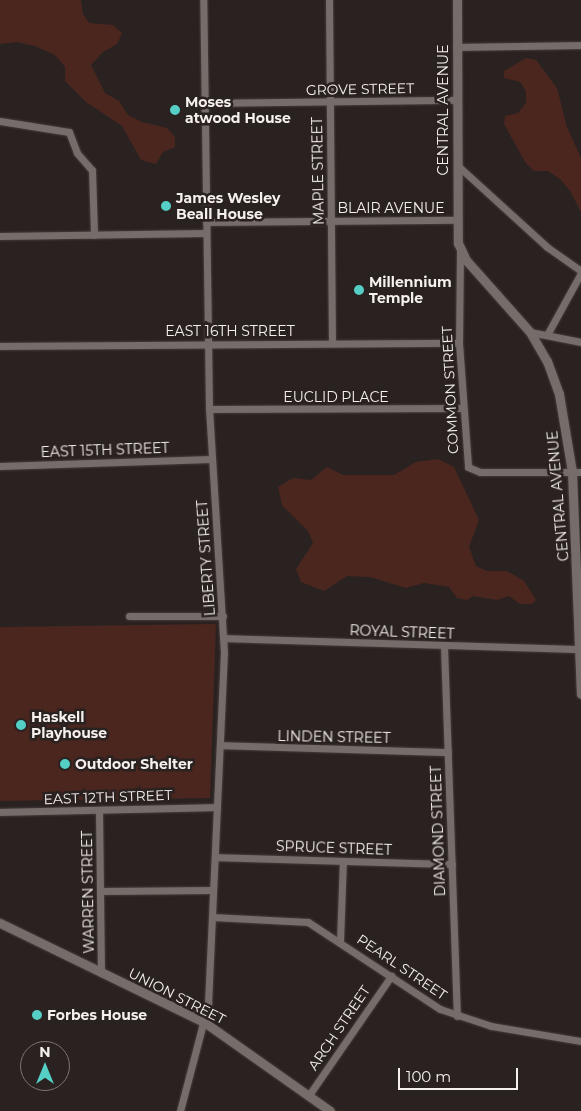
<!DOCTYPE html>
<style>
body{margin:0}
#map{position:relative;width:581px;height:1111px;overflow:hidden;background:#2a2220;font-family:Montserrat,sans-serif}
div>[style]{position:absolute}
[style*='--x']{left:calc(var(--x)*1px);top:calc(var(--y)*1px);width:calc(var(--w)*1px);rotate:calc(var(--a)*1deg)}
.green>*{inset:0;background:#4a261f}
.roads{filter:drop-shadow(0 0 1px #443d3c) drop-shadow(0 0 1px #443d3c)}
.minor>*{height:7px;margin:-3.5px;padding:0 3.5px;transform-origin:3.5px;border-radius:3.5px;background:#766c6a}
.tertiary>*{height:9px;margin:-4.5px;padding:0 4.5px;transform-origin:4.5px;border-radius:4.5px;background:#766c6a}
.dots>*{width:14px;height:14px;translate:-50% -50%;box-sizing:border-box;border:2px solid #2a2220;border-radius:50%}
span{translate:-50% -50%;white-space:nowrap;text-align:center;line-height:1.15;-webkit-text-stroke:5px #2a2220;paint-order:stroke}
.street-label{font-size:14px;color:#f5efee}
.poi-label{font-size:14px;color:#f5efee;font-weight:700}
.left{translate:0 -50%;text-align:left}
.north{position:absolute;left:20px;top:1041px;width:50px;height:50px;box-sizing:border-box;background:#2a2220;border:1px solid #7b7472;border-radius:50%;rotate:0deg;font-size:14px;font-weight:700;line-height:20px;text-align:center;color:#f5efee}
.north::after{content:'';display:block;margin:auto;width:18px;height:22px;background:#55cec5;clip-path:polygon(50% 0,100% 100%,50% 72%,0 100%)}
.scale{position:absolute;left:398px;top:1068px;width:120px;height:22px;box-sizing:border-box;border:2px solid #f5efee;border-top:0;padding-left:6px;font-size:15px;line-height:18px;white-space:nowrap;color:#f5efee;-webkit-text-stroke:4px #2a2220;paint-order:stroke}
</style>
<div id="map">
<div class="green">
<i style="clip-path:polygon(0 0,81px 0,83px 14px,89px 23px,113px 25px,122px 33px,117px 44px,103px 52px,91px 65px,105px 93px,119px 101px,128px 115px,142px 122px,167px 128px,175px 137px,175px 147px,163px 152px,156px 164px,141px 160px,122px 126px,86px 102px,65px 81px,65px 67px,55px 55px,35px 46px,16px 42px,0 44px)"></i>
<i style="clip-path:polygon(526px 58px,536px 60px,557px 88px,567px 127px,581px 158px,581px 212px,570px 191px,561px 180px,548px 171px,534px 171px,525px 162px,504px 124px,505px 116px,518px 113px,526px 103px,526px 91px,520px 82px,504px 78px,504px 71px)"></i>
<i style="clip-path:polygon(438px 459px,454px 467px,479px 520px,469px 547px,476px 566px,487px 571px,507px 571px,524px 581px,536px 600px,532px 604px,520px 604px,509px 596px,497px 600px,473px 596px,467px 600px,457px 598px,449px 587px,424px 583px,406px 588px,370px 577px,347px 576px,324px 591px,301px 582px,296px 569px,313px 543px,308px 531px,282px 505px,278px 487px,293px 478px,311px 480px,327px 467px,343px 475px,394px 475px,416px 462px)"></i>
<i style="clip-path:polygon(216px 624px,210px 798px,0 801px,0 627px)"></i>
</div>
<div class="roads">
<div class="minor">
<i style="--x:329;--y:0;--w:342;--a:89.5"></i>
<i style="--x:456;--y:47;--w:125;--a:-0.9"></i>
<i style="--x:204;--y:103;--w:253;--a:-0.7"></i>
<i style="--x:0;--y:121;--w:70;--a:9.1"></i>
<i style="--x:69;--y:132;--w:22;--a:69"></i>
<i style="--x:77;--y:153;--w:23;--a:49"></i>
<i style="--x:92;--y:170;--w:65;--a:88.2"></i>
<i style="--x:457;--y:165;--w:122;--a:42.3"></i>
<i style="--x:547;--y:247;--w:42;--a:35.2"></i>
<i style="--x:206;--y:222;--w:251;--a:-0.5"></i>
<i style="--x:0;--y:236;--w:206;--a:-0.8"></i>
<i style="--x:460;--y:251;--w:92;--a:90.6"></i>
<i style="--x:459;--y:343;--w:124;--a:85.8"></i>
<i style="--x:468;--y:467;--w:13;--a:23"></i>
<i style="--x:480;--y:472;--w:101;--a:0"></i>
<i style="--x:530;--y:332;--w:52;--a:11.1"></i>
<i style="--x:548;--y:333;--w:68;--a:-61.2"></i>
<i style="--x:0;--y:346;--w:459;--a:-0.4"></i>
<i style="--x:209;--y:409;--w:253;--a:-0.2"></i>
<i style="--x:0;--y:466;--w:211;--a:-1.9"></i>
<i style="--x:129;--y:616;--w:94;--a:0"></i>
<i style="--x:224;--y:638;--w:356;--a:1.8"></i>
<i style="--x:444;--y:646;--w:370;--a:88"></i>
<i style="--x:220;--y:745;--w:228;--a:1.8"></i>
<i style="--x:99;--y:810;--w:163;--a:89.3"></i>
<i style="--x:0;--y:812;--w:217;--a:-1.3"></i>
<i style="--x:215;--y:857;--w:237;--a:1.7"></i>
<i style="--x:101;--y:891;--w:112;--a:-0.5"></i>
<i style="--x:212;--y:917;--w:96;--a:3"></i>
<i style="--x:308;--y:922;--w:158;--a:33.4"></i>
<i style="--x:440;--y:1009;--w:54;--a:18.4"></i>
<i style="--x:491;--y:1026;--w:91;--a:9.5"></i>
<i style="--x:340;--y:941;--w:80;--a:-87.9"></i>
<i style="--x:309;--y:1095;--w:145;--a:-55.4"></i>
<i style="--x:180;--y:1111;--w:111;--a:-75.3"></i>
<i style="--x:208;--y:1004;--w:351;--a:-87.4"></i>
<i style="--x:224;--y:653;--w:244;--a:-93.5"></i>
<i style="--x:209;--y:409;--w:409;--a:-90.8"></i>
</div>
<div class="tertiary">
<i style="--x:457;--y:0;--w:243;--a:89.8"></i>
<i style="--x:458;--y:243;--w:19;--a:65"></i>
<i style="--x:466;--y:260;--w:96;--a:48.4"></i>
<i style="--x:530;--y:332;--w:34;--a:60"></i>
<i style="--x:547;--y:361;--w:35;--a:70"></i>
<i style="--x:559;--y:394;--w:79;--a:80.5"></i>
<i style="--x:572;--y:472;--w:222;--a:87.7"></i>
<i style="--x:0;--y:923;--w:227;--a:25.9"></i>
<i style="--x:204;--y:1022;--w:154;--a:35.2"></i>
</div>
</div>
<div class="dots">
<i style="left:175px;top:110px;background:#55cec5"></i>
<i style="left:166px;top:206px;background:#55cec5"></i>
<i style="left:359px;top:290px;background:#55cec5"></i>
<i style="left:21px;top:725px;background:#55cec5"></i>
<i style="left:65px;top:764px;background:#55cec5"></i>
<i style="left:37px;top:1015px;background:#55cec5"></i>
</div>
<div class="street-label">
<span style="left:360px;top:89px;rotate:-1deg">GROVE STREET</span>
<span style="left:443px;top:110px;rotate:-90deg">CENTRAL AVENUE</span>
<span style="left:318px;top:171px;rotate:-91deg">MAPLE STREET</span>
<span style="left:391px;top:208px">BLAIR AVENUE</span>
<span style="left:230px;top:331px">EAST 16TH STREET</span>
<span style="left:450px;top:390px;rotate:-93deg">COMMON STREET</span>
<span style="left:336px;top:397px">EUCLID PLACE</span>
<span style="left:105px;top:450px;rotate:-2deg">EAST 15TH STREET</span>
<span style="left:558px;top:496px;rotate:-95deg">CENTRAL AVENUE</span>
<span style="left:206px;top:558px;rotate:-94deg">LIBERTY STREET</span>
<span style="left:402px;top:632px;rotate:2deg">ROYAL STREET</span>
<span style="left:334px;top:737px;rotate:1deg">LINDEN STREET</span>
<span style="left:108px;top:797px;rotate:-2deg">EAST 12TH STREET</span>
<span style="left:438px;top:831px;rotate:-92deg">DIAMOND STREET</span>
<span style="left:334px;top:848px;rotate:2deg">SPRUCE STREET</span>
<span style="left:88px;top:892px;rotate:-91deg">WARREN STREET</span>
<span style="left:402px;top:967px;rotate:34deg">PEARL STREET</span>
<span style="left:177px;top:996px;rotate:27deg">UNION STREET</span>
<span style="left:339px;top:1028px;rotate:-56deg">ARCH STREET</span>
</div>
<div class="poi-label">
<span class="left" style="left:185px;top:110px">Moses<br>atwood House</span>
<span class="left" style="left:176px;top:206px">James Wesley<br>Beall House</span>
<span class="left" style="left:369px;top:290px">Millennium<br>Temple</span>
<span class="left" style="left:31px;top:725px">Haskell<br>Playhouse</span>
<span class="left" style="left:75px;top:764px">Outdoor Shelter</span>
<span class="left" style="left:47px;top:1015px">Forbes House</span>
</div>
<div class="north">N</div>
<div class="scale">100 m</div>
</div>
